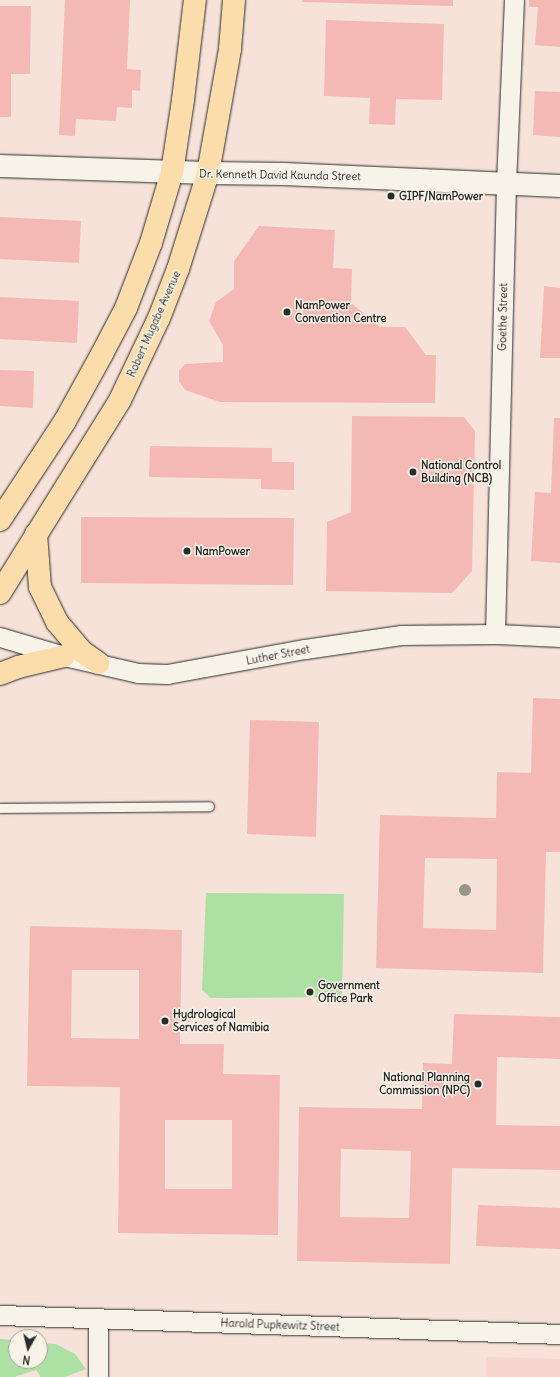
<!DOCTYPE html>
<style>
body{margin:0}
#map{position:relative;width:560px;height:1377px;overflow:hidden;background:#f6e2d9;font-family:Delius,sans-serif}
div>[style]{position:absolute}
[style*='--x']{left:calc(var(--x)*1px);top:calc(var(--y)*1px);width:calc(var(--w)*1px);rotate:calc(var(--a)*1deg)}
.built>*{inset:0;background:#f6d6ce}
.green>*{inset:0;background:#ace1a3}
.building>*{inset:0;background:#f5b9b5}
.roads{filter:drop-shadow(0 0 1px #2b2b2b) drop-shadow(0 0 1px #2b2b2b)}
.lane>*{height:9px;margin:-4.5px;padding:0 4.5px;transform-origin:4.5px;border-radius:4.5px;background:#f7f3e8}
.street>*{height:19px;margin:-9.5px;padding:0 9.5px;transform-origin:9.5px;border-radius:9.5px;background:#f7f3e8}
.secondary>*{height:22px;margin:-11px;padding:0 11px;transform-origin:11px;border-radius:11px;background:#f7f3e8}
.primary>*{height:22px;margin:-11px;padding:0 11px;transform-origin:11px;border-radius:11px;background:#fbddab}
.trees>*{width:12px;height:12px;margin:-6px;border-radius:50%;background:#98968a}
.dots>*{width:11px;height:11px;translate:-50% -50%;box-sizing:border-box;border:2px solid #f7f3e8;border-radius:50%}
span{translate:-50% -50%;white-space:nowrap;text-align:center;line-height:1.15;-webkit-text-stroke:3px #f7f3e8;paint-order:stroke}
.street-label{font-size:11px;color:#2b2b2b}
.poi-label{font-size:11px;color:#2b2b2b;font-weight:700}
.left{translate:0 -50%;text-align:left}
.right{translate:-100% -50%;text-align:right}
.north{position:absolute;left:8px;top:1329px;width:40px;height:40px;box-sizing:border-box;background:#f7f3e8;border:1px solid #a5a39c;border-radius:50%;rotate:188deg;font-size:11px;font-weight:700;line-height:16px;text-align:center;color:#2b2b2b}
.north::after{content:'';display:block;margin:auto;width:14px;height:18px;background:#2b2b2b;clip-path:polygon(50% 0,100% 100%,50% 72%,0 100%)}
</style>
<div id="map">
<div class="built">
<i style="clip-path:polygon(486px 1357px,560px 1359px,560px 1377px,486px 1377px)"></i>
</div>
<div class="green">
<i style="clip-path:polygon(206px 893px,344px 894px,342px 997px,211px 998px,202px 990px)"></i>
<i style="clip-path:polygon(0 1339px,16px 1340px,16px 1361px,40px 1361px,40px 1343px,56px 1344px,75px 1354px,86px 1369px,65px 1377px,41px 1377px,36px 1370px,14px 1377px,0 1377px)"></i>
</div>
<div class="building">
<i style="clip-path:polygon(65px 0,130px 0,127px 69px,141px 70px,140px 91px,132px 90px,132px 108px,117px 107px,116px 121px,76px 119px,75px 136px,59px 135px)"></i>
<i style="clip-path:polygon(302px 0,453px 0,453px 6px,302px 2px)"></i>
<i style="clip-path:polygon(529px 0,560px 0,560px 47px,535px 45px,538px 7px,529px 7px)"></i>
<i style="clip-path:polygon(0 6px,31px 6px,30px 74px,11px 74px,11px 117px,0 117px)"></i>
<i style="clip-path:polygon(326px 20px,444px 24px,442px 100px,396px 99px,395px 125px,369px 124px,370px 98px,324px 96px)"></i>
<i style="clip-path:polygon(535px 91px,560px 92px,560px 137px,533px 135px)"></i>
<i style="clip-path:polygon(0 217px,81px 221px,79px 263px,0 259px)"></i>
<i style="clip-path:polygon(259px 226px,335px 230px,333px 268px,352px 269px,351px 303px,380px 327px,405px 327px,426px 355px,436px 355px,435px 403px,220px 402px,185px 390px,179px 381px,179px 371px,185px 364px,223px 362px,223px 345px,209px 321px,216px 302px,234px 289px,234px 261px)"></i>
<i style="clip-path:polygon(544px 286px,560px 288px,560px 358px,540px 358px)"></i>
<i style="clip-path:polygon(0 297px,79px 301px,77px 343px,0 339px)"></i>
<i style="clip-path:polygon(0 370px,34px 371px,33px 408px,0 406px)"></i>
<i style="clip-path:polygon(352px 416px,464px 417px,475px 431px,472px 571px,452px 593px,326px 591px,327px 522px,351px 512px)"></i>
<i style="clip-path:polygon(554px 418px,560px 418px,560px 563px,531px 561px,535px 492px,551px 493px)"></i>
<i style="clip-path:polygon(150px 446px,272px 448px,272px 462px,294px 462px,294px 490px,261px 489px,261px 479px,149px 477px)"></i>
<i style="clip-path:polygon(81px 517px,294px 518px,293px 585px,81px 583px)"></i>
<i style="clip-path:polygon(evenodd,533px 698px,560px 699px,560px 852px,546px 852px,543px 973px,376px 968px,380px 815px,496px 818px,497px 772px,531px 773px,533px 698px,425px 858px,497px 859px,496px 930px,423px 928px,425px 858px)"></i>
<i style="clip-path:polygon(250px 720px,319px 722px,316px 837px,247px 834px)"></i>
<i style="clip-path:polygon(evenodd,30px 926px,182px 930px,180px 1044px,224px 1044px,223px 1074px,280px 1075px,278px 1235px,118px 1233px,120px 1087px,27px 1086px,30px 926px,72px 970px,139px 970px,139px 1039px,71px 1038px,72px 970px,30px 926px,165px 1120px,232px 1120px,232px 1189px,165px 1189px,165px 1120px)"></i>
<i style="clip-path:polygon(evenodd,454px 1014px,560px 1017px,560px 1059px,497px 1057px,496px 1125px,560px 1126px,560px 1170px,452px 1168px,450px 1264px,297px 1261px,299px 1107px,422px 1109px,423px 1063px,452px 1064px,454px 1014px,341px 1149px,411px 1151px,409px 1218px,340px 1217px,341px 1149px)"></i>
<i style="clip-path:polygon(478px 1205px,560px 1208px,560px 1249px,476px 1246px)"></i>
</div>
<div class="roads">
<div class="lane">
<i style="--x:0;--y:808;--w:209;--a:-0.5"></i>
</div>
<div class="street">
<i style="--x:495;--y:634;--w:451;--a:-88.6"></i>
<i style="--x:506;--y:183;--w:183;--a:-87.5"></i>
<i style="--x:0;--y:637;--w:67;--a:16.5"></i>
<i style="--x:64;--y:656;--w:76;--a:12.9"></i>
<i style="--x:138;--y:673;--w:29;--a:2"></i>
<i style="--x:167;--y:674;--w:140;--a:-10.3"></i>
<i style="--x:305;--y:649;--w:97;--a:-8.3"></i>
<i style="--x:401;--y:635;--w:94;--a:-0.6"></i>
<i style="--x:495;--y:634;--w:65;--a:2.6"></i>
<i style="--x:0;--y:1315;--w:560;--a:1.94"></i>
<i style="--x:98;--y:1377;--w:58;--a:-90"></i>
</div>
<div class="secondary">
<i style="--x:0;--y:166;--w:208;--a:1.9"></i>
<i style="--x:208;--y:173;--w:76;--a:0.8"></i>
<i style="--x:284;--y:174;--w:276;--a:2.5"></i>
</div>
<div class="primary">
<i style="--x:0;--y:520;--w:118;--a:-56.7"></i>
<i style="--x:65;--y:421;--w:77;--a:-61.1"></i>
<i style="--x:102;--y:354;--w:52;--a:-62.4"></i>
<i style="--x:126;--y:308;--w:70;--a:-69"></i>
<i style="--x:151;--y:243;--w:74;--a:-73.5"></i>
<i style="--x:172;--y:172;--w:73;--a:-81.3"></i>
<i style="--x:183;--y:100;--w:101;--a:-83.2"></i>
<i style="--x:36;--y:534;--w:53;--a:85.7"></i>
<i style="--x:40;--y:587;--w:39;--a:64"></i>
<i style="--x:57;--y:622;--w:38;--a:50"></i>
<i style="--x:81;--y:651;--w:21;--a:35"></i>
<i style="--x:0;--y:593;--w:227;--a:-58.1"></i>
<i style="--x:120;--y:400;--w:91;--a:-64.6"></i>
<i style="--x:159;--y:318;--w:53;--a:-68.8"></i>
<i style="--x:178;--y:269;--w:101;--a:-72.6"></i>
<i style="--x:208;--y:173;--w:126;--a:-79.9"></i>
<i style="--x:230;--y:49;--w:49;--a:-85.3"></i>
<i style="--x:0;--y:674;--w:19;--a:-21"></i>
<i style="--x:18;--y:667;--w:47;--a:-13.4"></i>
</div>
</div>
<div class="trees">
<i style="left:465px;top:890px"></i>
</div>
<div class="dots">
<i style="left:391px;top:196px;background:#2b2b2b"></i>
<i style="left:287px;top:312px;background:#2b2b2b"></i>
<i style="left:413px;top:472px;background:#2b2b2b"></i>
<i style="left:187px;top:551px;background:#2b2b2b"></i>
<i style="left:310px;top:992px;background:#2b2b2b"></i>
<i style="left:165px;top:1021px;background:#2b2b2b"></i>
<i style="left:478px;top:1084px;background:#2b2b2b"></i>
</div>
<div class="street-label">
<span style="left:280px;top:175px;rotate:1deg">Dr. Kenneth David Kaunda Street</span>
<span style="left:503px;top:317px;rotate:-89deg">Goethe Street</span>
<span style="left:154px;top:324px;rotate:-66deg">Robert Mugabe Avenue</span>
<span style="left:278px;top:655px;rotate:-11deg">Luther Street</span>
<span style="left:280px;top:1325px;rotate:2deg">Harold Pupkewitz Street</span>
</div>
<div class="poi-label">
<span class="left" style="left:399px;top:196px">GIPF/NamPower</span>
<span class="left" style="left:295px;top:312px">NamPower<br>Convention Centre</span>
<span class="left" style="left:421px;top:472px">National Control<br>Building (NCB)</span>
<span class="left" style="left:195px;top:551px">NamPower</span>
<span class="left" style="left:318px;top:992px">Government<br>Office Park</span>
<span class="left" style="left:173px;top:1021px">Hydrological<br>Services of Namibia</span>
<span class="right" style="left:470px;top:1084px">National Planning<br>Commission (NPC)</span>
</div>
<div class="north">N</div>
</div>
